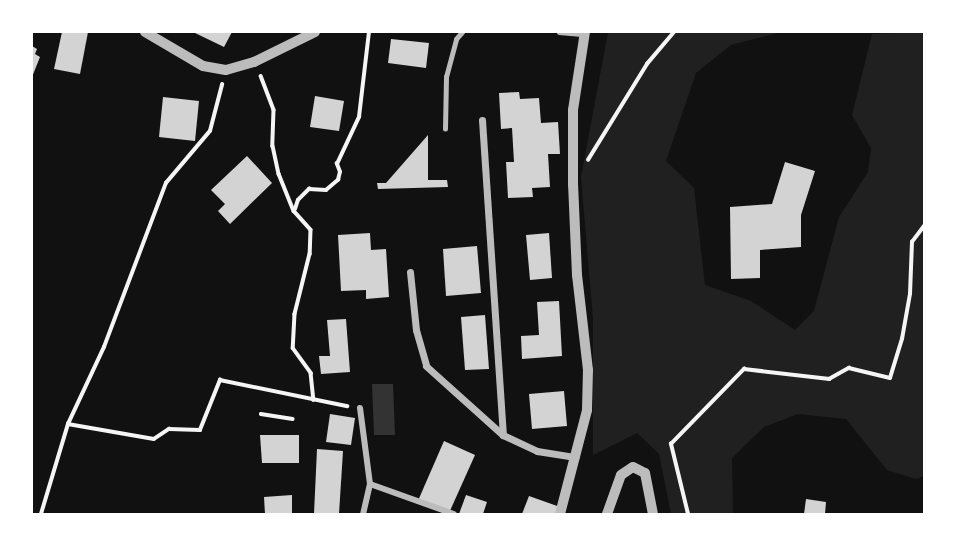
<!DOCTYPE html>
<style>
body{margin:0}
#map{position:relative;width:956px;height:546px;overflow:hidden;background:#111;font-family:Lora,serif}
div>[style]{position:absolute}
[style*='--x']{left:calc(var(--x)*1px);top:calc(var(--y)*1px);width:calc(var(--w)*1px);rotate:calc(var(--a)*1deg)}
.green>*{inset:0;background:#202020}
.water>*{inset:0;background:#333}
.building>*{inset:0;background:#d3d3d3}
.path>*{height:3.5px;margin:-1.75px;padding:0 1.75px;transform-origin:1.75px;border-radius:1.75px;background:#f5f5f5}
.service>*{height:4.5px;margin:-2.25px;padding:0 2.25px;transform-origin:2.25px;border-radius:2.25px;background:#bcbcbc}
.pedestrian>*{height:6px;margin:-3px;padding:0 3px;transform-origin:3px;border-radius:3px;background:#bcbcbc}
.minor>*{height:7px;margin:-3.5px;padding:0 3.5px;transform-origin:3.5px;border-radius:3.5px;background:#bcbcbc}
.tertiary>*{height:10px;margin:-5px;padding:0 5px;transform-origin:5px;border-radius:5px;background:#bcbcbc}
span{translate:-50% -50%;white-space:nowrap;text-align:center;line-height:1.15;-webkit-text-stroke:7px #fff;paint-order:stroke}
.frame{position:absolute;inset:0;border:33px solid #fff;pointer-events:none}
</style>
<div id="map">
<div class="green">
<i style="clip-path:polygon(608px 32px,782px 32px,731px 45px,696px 73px,666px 161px,694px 188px,705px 285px,751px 301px,795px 330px,814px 311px,839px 217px,868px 172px,871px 148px,852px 115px,872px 34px,924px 32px,924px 476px,916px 479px,887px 470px,846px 419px,798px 414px,764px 427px,732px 458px,733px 514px,671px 514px,659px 454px,637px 433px,593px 455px,593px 319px,581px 177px)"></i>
</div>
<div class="water">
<i style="clip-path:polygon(372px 384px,393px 384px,395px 435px,374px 435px)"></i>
</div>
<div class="building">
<i style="clip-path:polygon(62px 32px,88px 32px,80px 74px,54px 69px)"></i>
<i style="clip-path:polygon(193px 32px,232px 32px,224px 47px)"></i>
<i style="clip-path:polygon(391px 39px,429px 43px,426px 68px,388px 63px)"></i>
<i style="clip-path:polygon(32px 46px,37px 49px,35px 54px,40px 57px,32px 77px)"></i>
<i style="clip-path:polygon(519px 92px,520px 99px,539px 98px,541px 123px,558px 122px,560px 154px,548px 154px,550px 187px,532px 188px,533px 197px,508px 198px,506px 162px,514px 162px,512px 128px,501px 129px,499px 93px)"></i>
<i style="clip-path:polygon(315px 96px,344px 101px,339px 131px,310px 127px)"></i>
<i style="clip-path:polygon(163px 97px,199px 101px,195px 141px,159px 137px)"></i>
<i style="clip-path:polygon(428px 135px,428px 180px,447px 180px,448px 187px,378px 189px,377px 183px,386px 183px)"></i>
<i style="clip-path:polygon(247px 156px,272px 183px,230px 224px,218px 211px,225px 204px,211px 190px)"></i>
<i style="clip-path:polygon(785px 162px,815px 171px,801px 215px,801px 247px,760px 250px,760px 278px,731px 279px,730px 207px,772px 204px)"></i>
<i style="clip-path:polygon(370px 233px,371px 250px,386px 249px,389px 297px,366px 299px,366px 290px,341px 291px,338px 235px)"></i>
<i style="clip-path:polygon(549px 233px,552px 278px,530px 280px,526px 235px)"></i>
<i style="clip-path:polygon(477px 246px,481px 293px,446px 296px,443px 249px)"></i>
<i style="clip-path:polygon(559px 301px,562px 356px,522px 359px,521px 336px,539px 335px,537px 302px)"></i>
<i style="clip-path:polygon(485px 315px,489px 369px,465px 370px,461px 317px)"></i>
<i style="clip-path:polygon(346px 319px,350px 372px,321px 374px,319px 356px,330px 356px,327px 320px)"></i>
<i style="clip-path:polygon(564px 391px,567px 426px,532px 429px,529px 394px)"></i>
<i style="clip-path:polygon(330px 414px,355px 418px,351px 445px,326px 442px)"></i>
<i style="clip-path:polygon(260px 435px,299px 435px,299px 463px,262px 463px)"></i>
<i style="clip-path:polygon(444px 441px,475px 455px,449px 513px,417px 503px)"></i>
<i style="clip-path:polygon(317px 449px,343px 451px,339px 514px,314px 514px)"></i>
<i style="clip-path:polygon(292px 495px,292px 514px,265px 514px,264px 497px)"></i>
<i style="clip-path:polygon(466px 495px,487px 502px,483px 514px,459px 514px)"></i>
<i style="clip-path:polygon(529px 496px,560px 507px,557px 514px,522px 514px)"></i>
<i style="clip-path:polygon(806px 499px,826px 502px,825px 514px,804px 514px)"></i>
</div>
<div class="path">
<i style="--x:261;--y:76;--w:36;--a:69"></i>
<i style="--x:274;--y:110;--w:36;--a:92"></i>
<i style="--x:273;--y:146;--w:29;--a:78"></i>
<i style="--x:279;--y:174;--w:40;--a:68"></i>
<i style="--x:294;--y:211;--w:25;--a:48"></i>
<i style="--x:311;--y:230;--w:24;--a:92"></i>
<i style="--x:310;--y:254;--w:62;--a:104"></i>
<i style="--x:295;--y:314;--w:34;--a:93"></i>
<i style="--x:293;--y:348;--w:31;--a:54"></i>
<i style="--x:311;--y:373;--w:27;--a:84"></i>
<i style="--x:588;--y:160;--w:113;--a:-58.4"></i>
<i style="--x:647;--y:64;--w:42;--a:-49.8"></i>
<i style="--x:295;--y:209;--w:9;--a:-72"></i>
<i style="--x:298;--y:200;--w:16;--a:-45"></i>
<i style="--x:309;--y:189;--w:17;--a:3"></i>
<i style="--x:326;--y:190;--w:16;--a:-40"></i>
<i style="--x:338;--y:180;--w:8;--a:-76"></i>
<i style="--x:340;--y:172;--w:9;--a:-111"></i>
<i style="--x:337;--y:164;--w:52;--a:-64.9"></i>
<i style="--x:359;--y:117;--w:86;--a:-83.3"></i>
<i style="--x:261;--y:414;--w:32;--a:9"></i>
<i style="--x:68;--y:424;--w:87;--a:9.9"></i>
<i style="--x:154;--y:439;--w:18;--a:-34"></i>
<i style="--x:169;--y:429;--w:31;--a:2"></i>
<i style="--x:200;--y:430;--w:54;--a:-68.2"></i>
<i style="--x:220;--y:380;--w:130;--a:11.6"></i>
<i style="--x:41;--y:514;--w:94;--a:-73.3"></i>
<i style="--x:68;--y:424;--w:85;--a:-64.9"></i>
<i style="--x:104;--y:347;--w:175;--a:-69.3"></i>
<i style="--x:166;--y:183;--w:68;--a:-49.8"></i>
<i style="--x:210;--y:131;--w:48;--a:-75.4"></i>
<i style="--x:688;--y:514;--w:72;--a:-103.7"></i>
<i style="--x:671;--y:444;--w:105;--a:-45.8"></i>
<i style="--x:744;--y:369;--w:86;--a:6.7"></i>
<i style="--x:829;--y:379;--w:23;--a:-29"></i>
<i style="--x:849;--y:368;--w:42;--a:13.7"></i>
<i style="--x:890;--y:378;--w:41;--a:-72.9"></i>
<i style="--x:902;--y:339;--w:46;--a:-79.9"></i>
<i style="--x:910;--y:294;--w:52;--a:-87.8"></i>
<i style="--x:912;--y:242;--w:21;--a:-53"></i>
</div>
<div class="service">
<i style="--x:559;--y:32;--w:25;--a:5"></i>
<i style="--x:445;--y:129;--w:52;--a:-88.9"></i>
<i style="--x:446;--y:77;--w:39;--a:-75"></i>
<i style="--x:456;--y:39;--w:9;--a:-49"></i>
</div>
<div class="pedestrian">
<i style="--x:360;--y:408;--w:77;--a:82.5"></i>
<i style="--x:370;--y:484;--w:31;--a:103"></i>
<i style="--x:370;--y:484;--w:89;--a:19.7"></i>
</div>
<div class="minor">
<i style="--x:482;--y:120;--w:316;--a:86.2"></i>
<i style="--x:410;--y:272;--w:58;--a:84.1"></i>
<i style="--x:416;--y:330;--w:37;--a:74"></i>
<i style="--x:426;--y:366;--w:103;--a:41.9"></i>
<i style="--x:503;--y:435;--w:38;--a:25"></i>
<i style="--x:537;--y:451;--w:39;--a:9"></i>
</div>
<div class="tertiary">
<i style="--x:145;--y:32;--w:67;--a:30.4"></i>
<i style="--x:203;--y:66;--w:23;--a:10"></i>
<i style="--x:226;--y:70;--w:29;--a:-16"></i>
<i style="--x:254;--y:62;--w:68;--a:-26.2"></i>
<i style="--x:560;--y:514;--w:107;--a:-75.4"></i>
<i style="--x:587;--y:410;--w:40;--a:-88.6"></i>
<i style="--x:588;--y:370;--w:96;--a:-96.6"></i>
<i style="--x:577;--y:275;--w:90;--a:-92.5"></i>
<i style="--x:573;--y:185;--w:75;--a:-90"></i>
<i style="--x:573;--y:110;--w:79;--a:-81.3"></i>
<i style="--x:607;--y:514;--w:41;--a:-70.3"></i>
<i style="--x:621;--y:475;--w:14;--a:-34"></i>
<i style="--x:633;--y:467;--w:13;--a:27"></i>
<i style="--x:645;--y:473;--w:42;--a:79"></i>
</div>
<div class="frame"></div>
</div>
